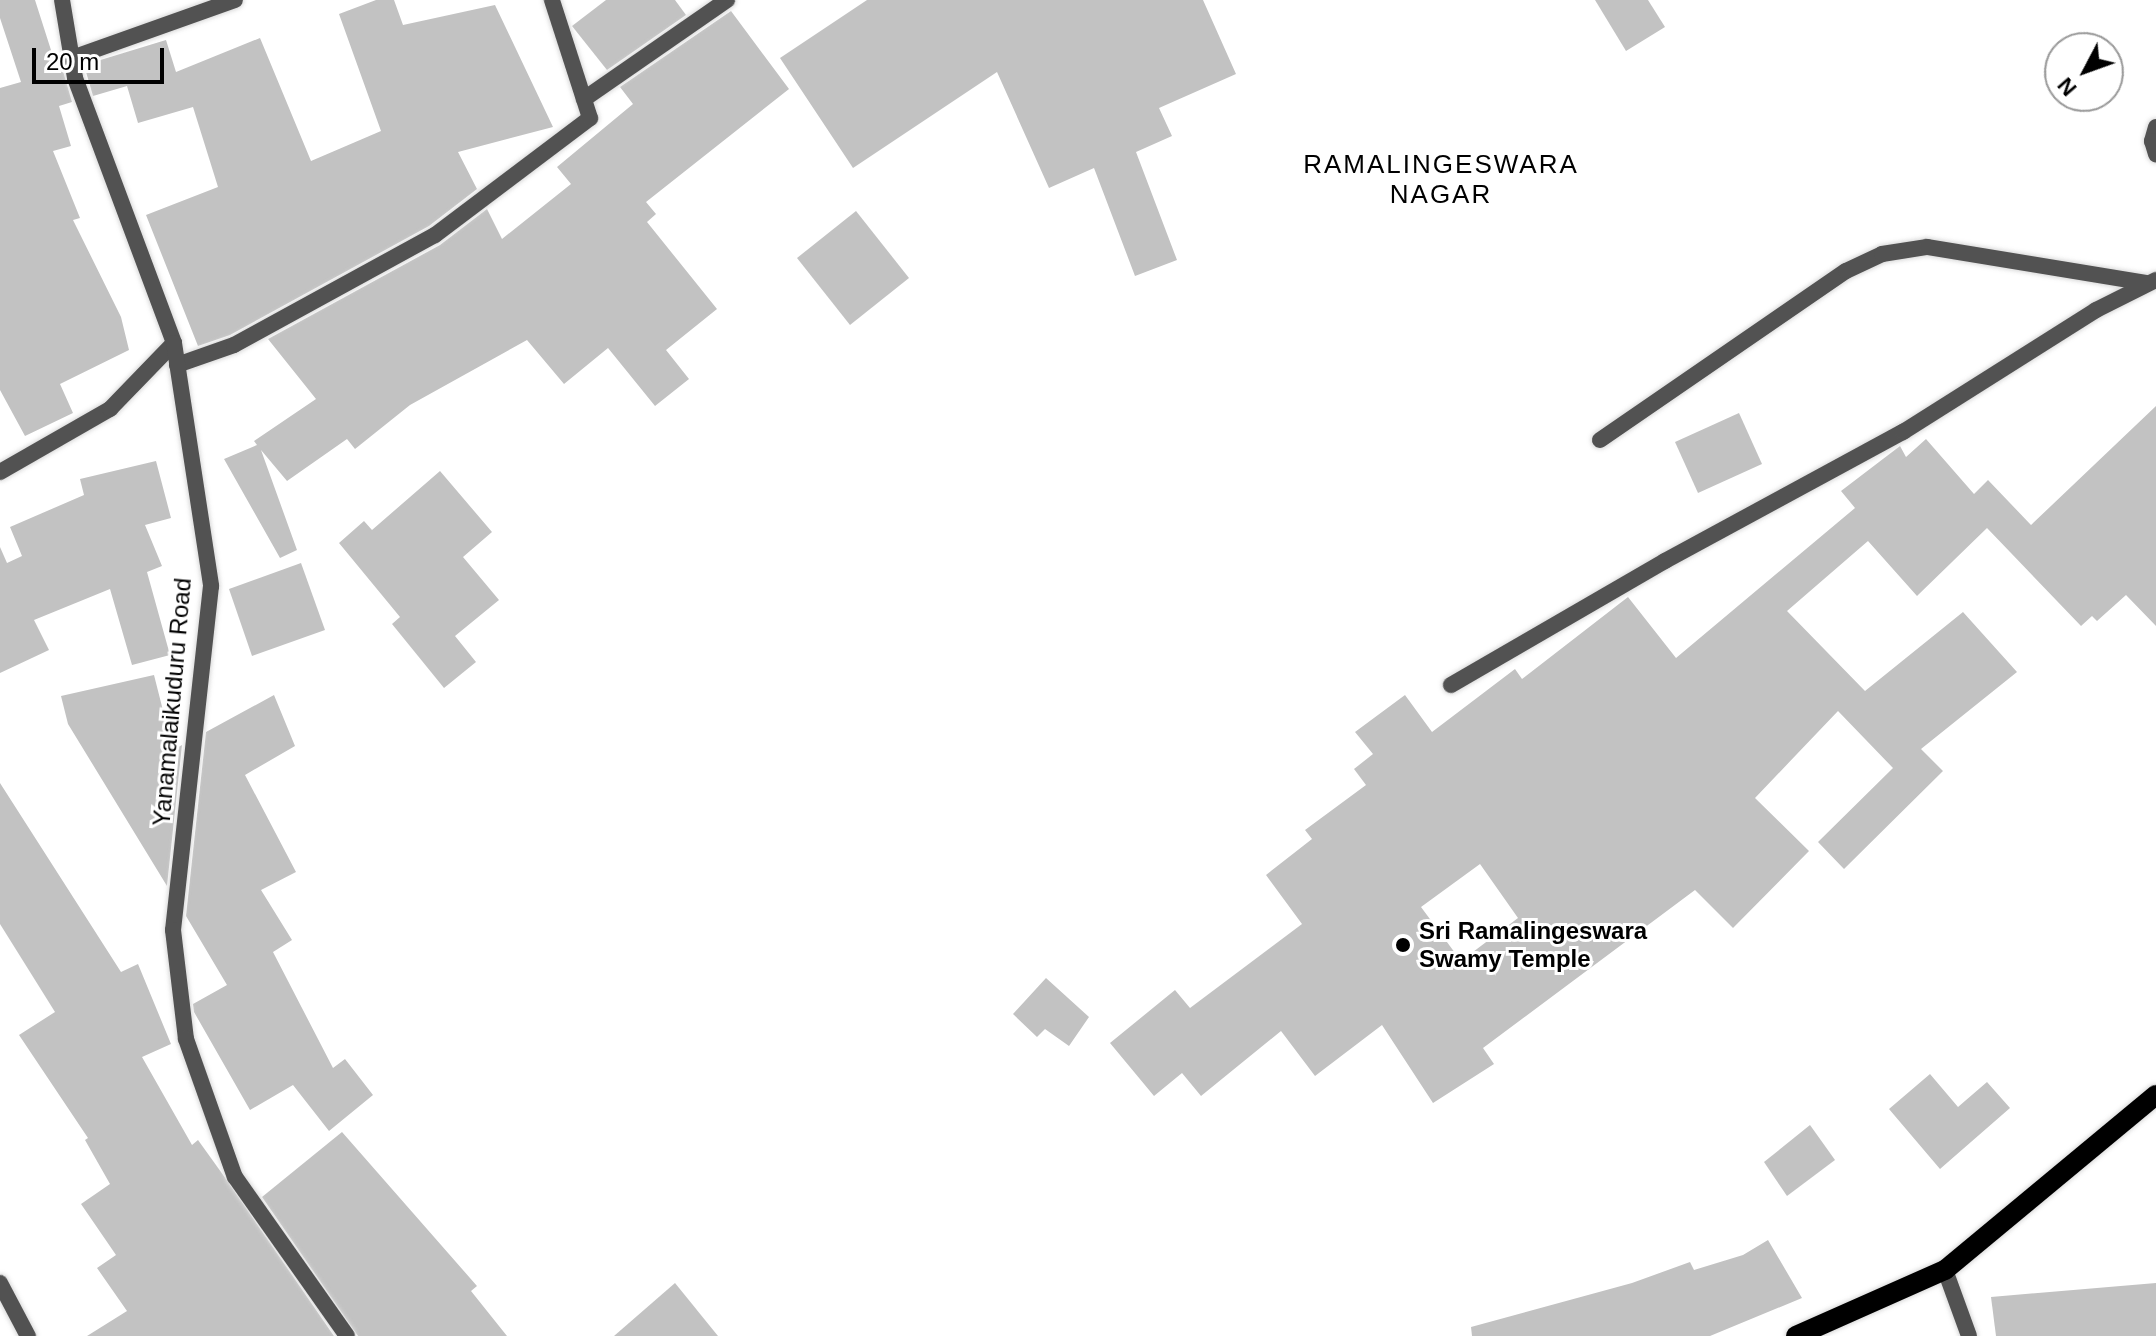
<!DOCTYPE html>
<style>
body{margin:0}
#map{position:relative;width:2156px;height:1336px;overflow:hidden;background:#fff;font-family:Arial,sans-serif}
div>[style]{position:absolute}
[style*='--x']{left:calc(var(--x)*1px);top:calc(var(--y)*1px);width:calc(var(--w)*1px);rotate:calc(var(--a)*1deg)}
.building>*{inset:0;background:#c2c2c2}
.roads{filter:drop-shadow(0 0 2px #dbdbdb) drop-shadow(0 0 2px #dbdbdb)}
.service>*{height:16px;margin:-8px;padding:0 8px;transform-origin:8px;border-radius:8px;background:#525252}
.minor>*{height:16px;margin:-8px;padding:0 8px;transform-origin:8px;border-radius:8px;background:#525252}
.tertiary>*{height:16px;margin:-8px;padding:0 8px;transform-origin:8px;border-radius:8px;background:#525252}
.primary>*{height:20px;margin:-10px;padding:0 10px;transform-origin:10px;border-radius:10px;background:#000}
.dots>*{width:22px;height:22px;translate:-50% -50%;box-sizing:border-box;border:4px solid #fff;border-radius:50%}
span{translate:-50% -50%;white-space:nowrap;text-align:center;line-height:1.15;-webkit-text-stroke:6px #fff;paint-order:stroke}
.street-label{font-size:24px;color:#000}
.poi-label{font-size:24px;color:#000;font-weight:700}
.left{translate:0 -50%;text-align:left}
.neighbourhood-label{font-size:26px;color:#000;letter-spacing:2px}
.north{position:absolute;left:2044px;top:32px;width:80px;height:80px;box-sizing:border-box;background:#fff;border:2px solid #999;border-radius:50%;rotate:229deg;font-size:22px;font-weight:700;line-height:32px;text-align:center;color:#000}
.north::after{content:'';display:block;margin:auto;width:28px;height:36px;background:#000;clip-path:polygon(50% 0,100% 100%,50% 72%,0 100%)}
.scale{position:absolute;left:32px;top:48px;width:132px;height:36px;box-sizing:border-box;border:4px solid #000;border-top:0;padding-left:10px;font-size:24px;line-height:28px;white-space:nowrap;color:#000;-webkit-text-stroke:6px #fff;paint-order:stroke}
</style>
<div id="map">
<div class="building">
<i style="clip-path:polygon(0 0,35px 0,58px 72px,63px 71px,72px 102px,59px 106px,71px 146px,53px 151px,80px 218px,73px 220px,121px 317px,129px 350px,60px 384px,73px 413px,25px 436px,0 390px,0 88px,21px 82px,0 18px)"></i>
<i style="clip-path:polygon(376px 0,394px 0,403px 25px,495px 5px,553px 127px,458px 152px,477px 189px,429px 226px,230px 335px,198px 346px,146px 215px,218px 187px,193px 107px,138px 123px,127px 86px,93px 96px,84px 65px,166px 40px,176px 72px,260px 38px,311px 161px,381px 131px,339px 14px)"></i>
<i style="clip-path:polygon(606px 0,675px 0,686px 15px,607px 70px,572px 26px)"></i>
<i style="clip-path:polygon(867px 0,1203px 0,1236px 74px,1159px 108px,1172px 136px,1136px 152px,1177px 260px,1135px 276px,1094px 168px,1049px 188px,997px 72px,853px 168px,780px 58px)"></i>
<i style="clip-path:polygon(1595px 0,1648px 0,1665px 27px,1626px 51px)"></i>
<i style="clip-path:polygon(731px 11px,789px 89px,646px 202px,656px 214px,647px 222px,717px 309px,666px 350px,689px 379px,655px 406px,608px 348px,564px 384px,527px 340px,410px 405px,355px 449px,347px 439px,287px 481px,261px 450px,297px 550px,280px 558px,224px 459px,257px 445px,254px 441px,316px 399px,268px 339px,440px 245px,487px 209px,502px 239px,571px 184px,557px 167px,633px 104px,620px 87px)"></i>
<i style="clip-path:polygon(856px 211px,909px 278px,850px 325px,797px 258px)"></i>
<i style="clip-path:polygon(evenodd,2156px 406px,2156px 626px,2126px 595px,2097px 621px,2092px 616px,2081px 626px,1987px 528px,1917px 596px,1868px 541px,1787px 611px,1865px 691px,1963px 612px,2017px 672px,1921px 749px,1943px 771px,1844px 869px,1818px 842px,1893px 768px,1838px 711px,1755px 798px,1809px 851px,1733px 928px,1695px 890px,1483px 1048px,1494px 1064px,1433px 1103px,1382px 1025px,1315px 1076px,1281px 1031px,1201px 1096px,1182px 1073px,1154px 1096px,1110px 1043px,1175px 990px,1190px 1008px,1302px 924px,1266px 875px,1312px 839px,1305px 830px,1366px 785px,1354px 769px,1373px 754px,1355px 732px,1405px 695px,1432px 732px,1515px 669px,1522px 679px,1628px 597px,1676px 658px,1855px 508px,1841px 491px,1900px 446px,1906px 457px,1926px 439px,1974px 494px,1988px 480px,2031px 525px,2156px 406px,1480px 864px,1518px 918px,1461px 961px,1421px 907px,1480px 864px)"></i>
<i style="clip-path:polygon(1739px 413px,1762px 464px,1698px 493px,1675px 442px)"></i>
<i style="clip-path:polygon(156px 461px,171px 518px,145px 525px,162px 566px,147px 572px,170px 655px,132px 665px,110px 589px,34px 620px,49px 650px,0 673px,0 547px,7px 563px,22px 556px,10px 527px,84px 495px,80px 479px)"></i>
<i style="clip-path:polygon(440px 471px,492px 532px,463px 557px,499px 600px,455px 636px,476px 662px,444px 688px,392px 624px,400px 617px,339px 543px,364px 521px,372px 530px)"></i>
<i style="clip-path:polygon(301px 563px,325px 630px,252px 656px,229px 589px)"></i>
<i style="clip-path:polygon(154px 675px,173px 750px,182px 745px,167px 886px,68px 724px,61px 696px)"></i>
<i style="clip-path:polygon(274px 695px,295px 746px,245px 775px,296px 872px,261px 890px,292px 940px,273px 952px,333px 1068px,345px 1059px,373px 1095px,329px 1131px,293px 1085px,250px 1110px,194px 1012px,193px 1004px,227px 985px,186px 916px,206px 732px)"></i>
<i style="clip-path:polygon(0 783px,121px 972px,138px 964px,171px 1044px,142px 1057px,192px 1145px,198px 1140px,221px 1172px,334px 1336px,87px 1336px,127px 1311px,97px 1268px,116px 1255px,81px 1204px,110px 1184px,85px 1140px,88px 1138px,19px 1035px,55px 1012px,0 924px)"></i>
<i style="clip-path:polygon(1046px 978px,1089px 1017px,1069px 1046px,1045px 1029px,1037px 1037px,1013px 1014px)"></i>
<i style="clip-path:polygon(1930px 1074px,1958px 1107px,1987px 1082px,2010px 1108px,1940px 1169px,1889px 1109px)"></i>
<i style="clip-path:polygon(1810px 1125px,1835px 1160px,1787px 1196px,1764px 1162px)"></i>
<i style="clip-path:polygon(342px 1132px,477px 1286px,471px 1291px,507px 1336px,358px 1336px,262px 1197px)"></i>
<i style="clip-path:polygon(1768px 1240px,1802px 1298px,1710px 1336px,1472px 1336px,1471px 1327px,1632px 1283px,1690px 1262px,1694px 1270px,1743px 1255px)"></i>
<i style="clip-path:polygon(675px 1283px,718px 1336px,614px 1336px)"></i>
<i style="clip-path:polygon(2156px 1283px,2156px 1336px,1996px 1336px,1991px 1297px)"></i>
</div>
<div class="roads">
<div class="service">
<i style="--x:2156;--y:127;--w:15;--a:106"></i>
<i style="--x:2152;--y:141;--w:14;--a:73"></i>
<i style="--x:1600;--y:440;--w:298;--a:-34.5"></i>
<i style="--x:1846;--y:271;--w:40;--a:-25"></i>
<i style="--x:1882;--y:254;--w:46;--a:-8.8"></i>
<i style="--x:1927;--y:247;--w:223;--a:9.3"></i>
<i style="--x:1451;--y:685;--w:247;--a:-30.1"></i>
<i style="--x:1665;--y:561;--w:271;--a:-28.5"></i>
<i style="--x:1903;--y:432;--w:228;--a:-32.3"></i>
<i style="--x:2096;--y:310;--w:67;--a:-26.6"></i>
</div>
<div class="minor">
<i style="--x:72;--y:58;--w:173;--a:-19.6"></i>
<i style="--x:584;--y:99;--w:174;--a:-34.7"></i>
<i style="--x:177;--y:365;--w:60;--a:-19.3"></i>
<i style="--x:234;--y:345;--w:229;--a:-28.7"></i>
<i style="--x:435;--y:235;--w:194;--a:-37"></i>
<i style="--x:590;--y:118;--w:124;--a:-107.9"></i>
<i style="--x:0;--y:472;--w:127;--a:-29.8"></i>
<i style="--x:110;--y:409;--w:92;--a:-45.9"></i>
<i style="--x:1945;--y:1270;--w:70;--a:70"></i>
<i style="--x:0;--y:1283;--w:60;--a:62.2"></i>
</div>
<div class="tertiary">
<i style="--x:62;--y:0;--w:79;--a:80.5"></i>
<i style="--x:75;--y:78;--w:283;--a:69.5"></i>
<i style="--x:174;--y:343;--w:246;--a:81.3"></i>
<i style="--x:211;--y:586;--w:346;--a:96.3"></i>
<i style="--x:173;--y:930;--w:110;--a:83.2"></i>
<i style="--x:186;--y:1039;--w:146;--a:70.5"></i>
<i style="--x:235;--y:1177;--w:194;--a:54.8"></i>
</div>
<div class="primary">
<i style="--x:1796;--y:1336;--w:163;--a:-23.9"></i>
<i style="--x:1945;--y:1270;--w:274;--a:-39.7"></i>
</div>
</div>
<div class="dots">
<i style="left:1403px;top:945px;background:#000"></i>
</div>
<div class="street-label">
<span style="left:172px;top:702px;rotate:-85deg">Yanamalaikuduru Road</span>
</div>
<div class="poi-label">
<span class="left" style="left:1419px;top:945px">Sri Ramalingeswara<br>Swamy Temple</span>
</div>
<div class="neighbourhood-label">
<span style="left:1441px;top:180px">RAMALINGESWARA<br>NAGAR</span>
</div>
<div class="north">N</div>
<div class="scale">20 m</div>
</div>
